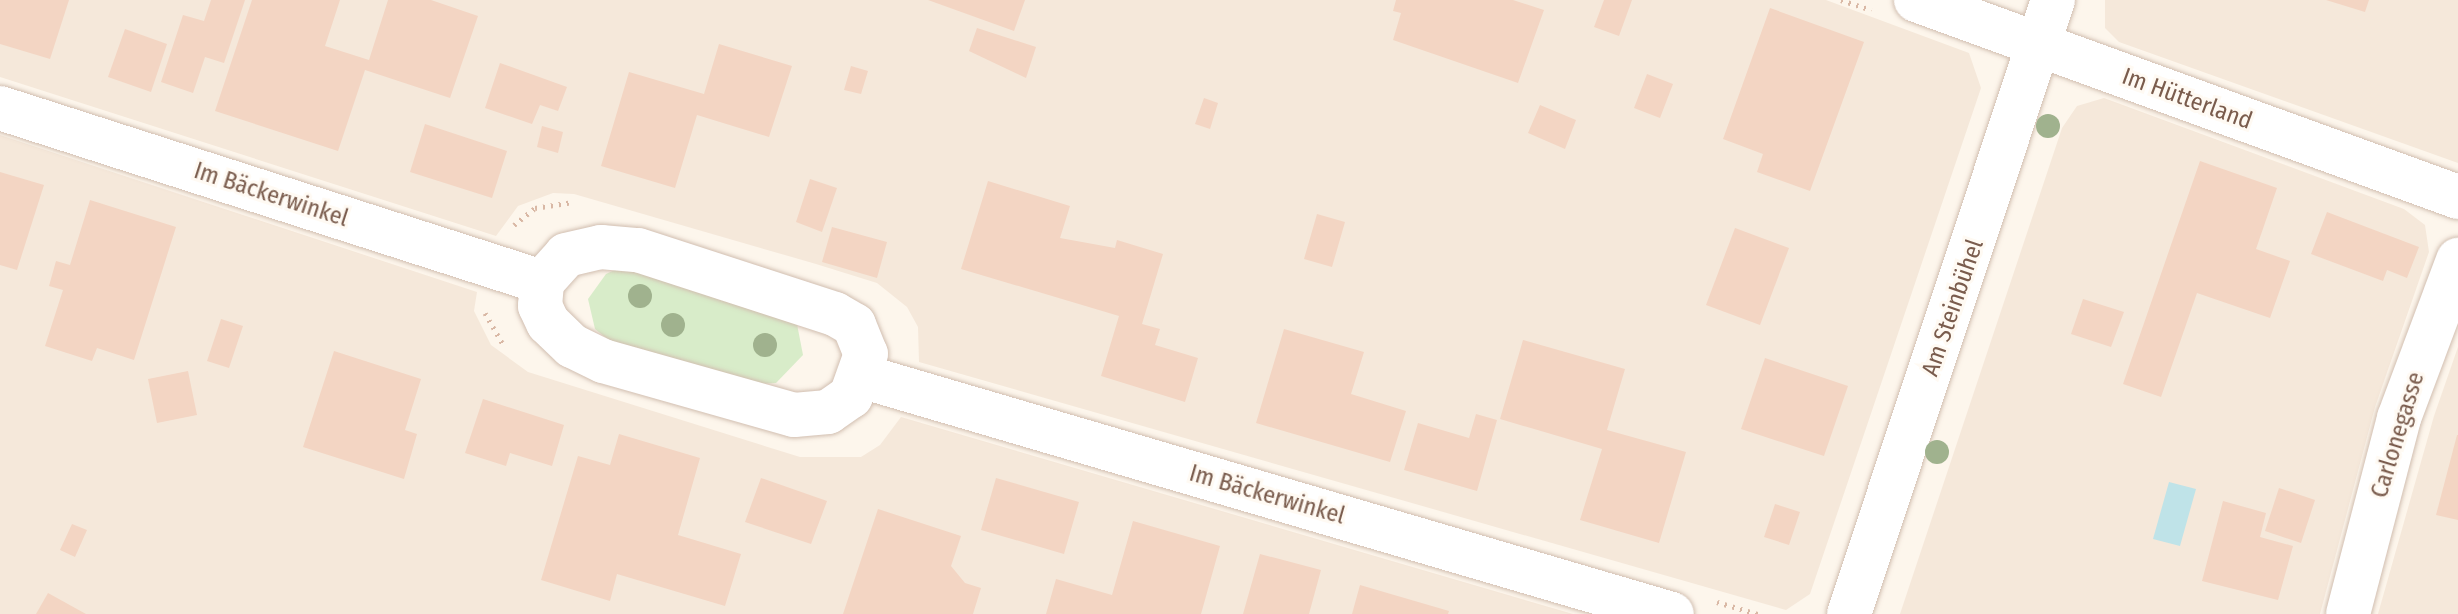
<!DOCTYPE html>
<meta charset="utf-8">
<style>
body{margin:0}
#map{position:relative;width:2458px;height:614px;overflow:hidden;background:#fdf6ec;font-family:"Fira Sans Condensed",sans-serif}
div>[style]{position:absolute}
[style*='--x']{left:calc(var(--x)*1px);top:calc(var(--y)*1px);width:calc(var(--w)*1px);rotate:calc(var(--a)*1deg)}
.residential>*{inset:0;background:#f5e8da}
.green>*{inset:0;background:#d8ecc9}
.water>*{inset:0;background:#bfe3e8}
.building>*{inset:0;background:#f3d5c3}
.path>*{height:5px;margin-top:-2.5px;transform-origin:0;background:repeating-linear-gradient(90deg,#d9b8a5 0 2px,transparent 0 8px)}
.roads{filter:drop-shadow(0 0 2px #d1beb0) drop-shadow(0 0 2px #d1beb0)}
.street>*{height:44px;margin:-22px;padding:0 22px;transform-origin:22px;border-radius:22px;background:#fff}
.trees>*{width:24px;height:24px;margin:-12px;border-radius:50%;background:#a0b28e}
span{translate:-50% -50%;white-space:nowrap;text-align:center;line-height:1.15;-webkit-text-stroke:6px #fffaf3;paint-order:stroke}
.street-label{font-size:24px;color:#7a5c4d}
</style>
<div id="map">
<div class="residential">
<i style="clip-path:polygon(0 0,1826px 0,1969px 53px,1981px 88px,1810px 594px,1786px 610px,919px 362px,918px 327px,907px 307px,877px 283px,816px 264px,574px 194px,553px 193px,518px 206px,496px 236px,0 77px)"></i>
<i style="clip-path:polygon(2105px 0,2458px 0,2458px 163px,2119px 42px,2105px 28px)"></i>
<i style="clip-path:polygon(2104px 98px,2404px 209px,2425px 225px,2429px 252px,2375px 407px,2320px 614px,1900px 614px,2062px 128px,2077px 106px)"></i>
<i style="clip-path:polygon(0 135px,477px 292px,474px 311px,491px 345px,528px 372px,800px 457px,861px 457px,880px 445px,901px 417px,1573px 614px,0 614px)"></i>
<i style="clip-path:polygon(2458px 347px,2458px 614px,2378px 614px,2434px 416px)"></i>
</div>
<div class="green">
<i style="clip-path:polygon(621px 267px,796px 319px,803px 355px,776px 383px,758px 384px,610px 341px,595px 329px,588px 299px,606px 274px)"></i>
</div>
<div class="water">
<i style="clip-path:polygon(2169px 482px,2196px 489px,2180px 546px,2153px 539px)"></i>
</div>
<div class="building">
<i style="clip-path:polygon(0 0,69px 0,50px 59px,0 44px)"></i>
<i style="clip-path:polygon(211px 0,245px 0,224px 63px,205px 57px,193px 93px,161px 82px,183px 15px,204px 21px)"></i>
<i style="clip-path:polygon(252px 0,340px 0,325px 46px,369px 60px,388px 0,431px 0,478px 16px,450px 98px,365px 70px,338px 151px,215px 111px)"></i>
<i style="clip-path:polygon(928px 0,1025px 0,1014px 31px)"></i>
<i style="clip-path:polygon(1396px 0,1513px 0,1544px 10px,1518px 83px,1393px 40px,1401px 13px,1393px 11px)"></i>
<i style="clip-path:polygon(1604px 0,1632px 0,1619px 36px,1594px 27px)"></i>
<i style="clip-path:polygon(2326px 0,2369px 0,2365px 12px)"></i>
<i style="clip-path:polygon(1770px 8px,1864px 42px,1810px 191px,1757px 172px,1763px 154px,1723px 139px)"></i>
<i style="clip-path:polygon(977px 28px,1036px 47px,1026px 78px,969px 51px)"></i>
<i style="clip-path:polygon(125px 29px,167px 44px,151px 92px,108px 77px)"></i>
<i style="clip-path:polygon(719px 44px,792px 66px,769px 137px,697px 115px,675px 188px,601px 166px,629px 72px,704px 94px)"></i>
<i style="clip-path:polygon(500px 63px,567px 87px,558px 111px,540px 105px,532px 124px,485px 108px)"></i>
<i style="clip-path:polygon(851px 66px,868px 71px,861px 94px,844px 90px)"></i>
<i style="clip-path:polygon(1647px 74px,1673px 84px,1660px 118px,1634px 108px)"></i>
<i style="clip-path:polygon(1204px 98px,1218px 103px,1210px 129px,1195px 124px)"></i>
<i style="clip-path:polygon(1540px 105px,1576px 120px,1565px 149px,1528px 133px)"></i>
<i style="clip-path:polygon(425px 124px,507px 151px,492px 198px,410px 172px)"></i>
<i style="clip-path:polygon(542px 126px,563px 132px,558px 153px,537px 147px)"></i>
<i style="clip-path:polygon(2200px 161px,2277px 188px,2256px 249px,2290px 261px,2270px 318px,2197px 293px,2161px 397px,2123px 384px)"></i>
<i style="clip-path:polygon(0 172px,44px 185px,17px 270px,0 265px)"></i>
<i style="clip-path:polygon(810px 179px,837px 188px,822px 232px,796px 222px)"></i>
<i style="clip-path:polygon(988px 181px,1070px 206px,1060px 238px,1115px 248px,1117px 240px,1163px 254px,1142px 324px,1160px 329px,1155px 345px,1198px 358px,1185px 402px,1101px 376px,1119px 316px,961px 269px)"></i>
<i style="clip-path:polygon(90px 200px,176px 227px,134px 360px,97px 348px,92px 361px,45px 346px,63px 290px,49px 286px,56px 261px,70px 265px)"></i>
<i style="clip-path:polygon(2327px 212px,2419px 247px,2407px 278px,2387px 270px,2383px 281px,2311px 254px)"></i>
<i style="clip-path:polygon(1317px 214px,1345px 222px,1332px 267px,1304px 259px)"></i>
<i style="clip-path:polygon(832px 227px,887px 242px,877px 278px,822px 262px)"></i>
<i style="clip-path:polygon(1735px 228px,1789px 248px,1760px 325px,1706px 305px)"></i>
<i style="clip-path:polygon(2083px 299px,2124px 312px,2111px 347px,2071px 334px)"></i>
<i style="clip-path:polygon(221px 319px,243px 326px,229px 368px,207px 361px)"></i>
<i style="clip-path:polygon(1284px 329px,1364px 352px,1351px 394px,1406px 411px,1390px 462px,1256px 423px)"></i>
<i style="clip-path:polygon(1523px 340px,1625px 369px,1607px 430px,1686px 452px,1659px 543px,1580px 520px,1602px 449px,1500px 419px)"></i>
<i style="clip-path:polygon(334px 351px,421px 379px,405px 430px,417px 434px,404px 479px,303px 447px)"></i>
<i style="clip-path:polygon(1765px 358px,1848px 386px,1824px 456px,1741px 429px)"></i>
<i style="clip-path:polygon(188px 371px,197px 415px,157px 423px,148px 379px)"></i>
<i style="clip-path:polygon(483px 399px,564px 425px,552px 466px,510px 453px,506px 466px,465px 453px)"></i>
<i style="clip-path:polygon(1476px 414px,1497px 420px,1477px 491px,1404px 470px,1418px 423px,1469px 438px)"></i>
<i style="clip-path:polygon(619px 434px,700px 458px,678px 535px,741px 554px,725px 606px,617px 574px,610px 601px,541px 580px,578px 456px,610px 465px)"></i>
<i style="clip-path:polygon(2457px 435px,2458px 435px,2458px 520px,2436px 515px)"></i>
<i style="clip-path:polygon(761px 478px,827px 501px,811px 544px,745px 522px)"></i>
<i style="clip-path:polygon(996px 478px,1079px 502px,1064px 554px,981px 530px)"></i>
<i style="clip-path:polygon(2279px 488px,2315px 500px,2301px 543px,2265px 531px)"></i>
<i style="clip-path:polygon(2223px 501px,2266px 513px,2260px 537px,2293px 546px,2278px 600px,2202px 581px)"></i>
<i style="clip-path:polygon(1775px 504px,1800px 512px,1789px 545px,1764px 537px)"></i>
<i style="clip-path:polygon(878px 509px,961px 536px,951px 566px,965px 583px,981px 588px,973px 614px,843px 614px)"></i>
<i style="clip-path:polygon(1133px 521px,1220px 546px,1201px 614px,1046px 614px,1056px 579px,1112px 595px)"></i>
<i style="clip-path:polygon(72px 524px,87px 530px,75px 557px,60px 550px)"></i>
<i style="clip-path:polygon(1260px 554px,1321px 570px,1309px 614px,1243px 614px)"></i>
<i style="clip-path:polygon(1360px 585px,1449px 611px,1448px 614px,1352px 614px)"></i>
<i style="clip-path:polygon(48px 593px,86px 614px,36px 614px)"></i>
</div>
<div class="path">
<i style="--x:1841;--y:0;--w:32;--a:18"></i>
<i style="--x:514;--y:225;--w:27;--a:-39"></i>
<i style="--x:535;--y:208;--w:37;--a:-9"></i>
<i style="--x:485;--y:313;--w:38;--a:60"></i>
<i style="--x:1717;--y:602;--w:43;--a:16.3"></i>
</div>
<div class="roads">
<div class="street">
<i style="--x:1916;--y:0;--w:577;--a:19.97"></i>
<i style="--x:0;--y:108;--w:569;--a:17.8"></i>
<i style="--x:601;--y:247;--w:37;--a:5"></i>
<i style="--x:638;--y:250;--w:207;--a:18"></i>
<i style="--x:835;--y:314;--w:22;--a:30"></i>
<i style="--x:854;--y:325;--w:31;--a:68"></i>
<i style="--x:866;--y:354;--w:45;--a:109.7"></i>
<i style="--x:851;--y:396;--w:28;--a:145"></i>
<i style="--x:828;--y:412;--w:34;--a:175"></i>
<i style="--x:794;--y:415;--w:198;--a:-164.2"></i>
<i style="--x:603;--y:361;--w:34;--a:-154"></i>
<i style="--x:572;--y:346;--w:33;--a:-136"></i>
<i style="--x:548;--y:323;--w:19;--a:-115"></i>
<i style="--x:540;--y:306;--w:24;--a:-85"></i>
<i style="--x:542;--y:282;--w:36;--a:-48"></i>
<i style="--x:566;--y:255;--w:36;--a:-13"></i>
<i style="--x:861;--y:376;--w:845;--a:16.36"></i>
<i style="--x:1849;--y:614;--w:647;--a:-71.62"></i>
<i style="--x:2348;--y:614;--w:203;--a:-75.4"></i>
<i style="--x:2399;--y:418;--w:169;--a:-69.5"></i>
</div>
</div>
<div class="trees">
<i style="left:2048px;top:126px"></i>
<i style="left:640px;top:296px"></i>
<i style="left:673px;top:325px"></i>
<i style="left:765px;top:345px"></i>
<i style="left:1937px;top:452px"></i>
</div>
<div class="street-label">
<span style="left:2187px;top:99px;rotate:20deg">Im Hütterland</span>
<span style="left:271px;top:195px;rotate:18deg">Im Bäckerwinkel</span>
<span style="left:1953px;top:308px;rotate:-71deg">Am Steinbühel</span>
<span style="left:2398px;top:435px;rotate:-73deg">Carlonegasse</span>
<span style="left:1267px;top:495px;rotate:16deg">Im Bäckerwinkel</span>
</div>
</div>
